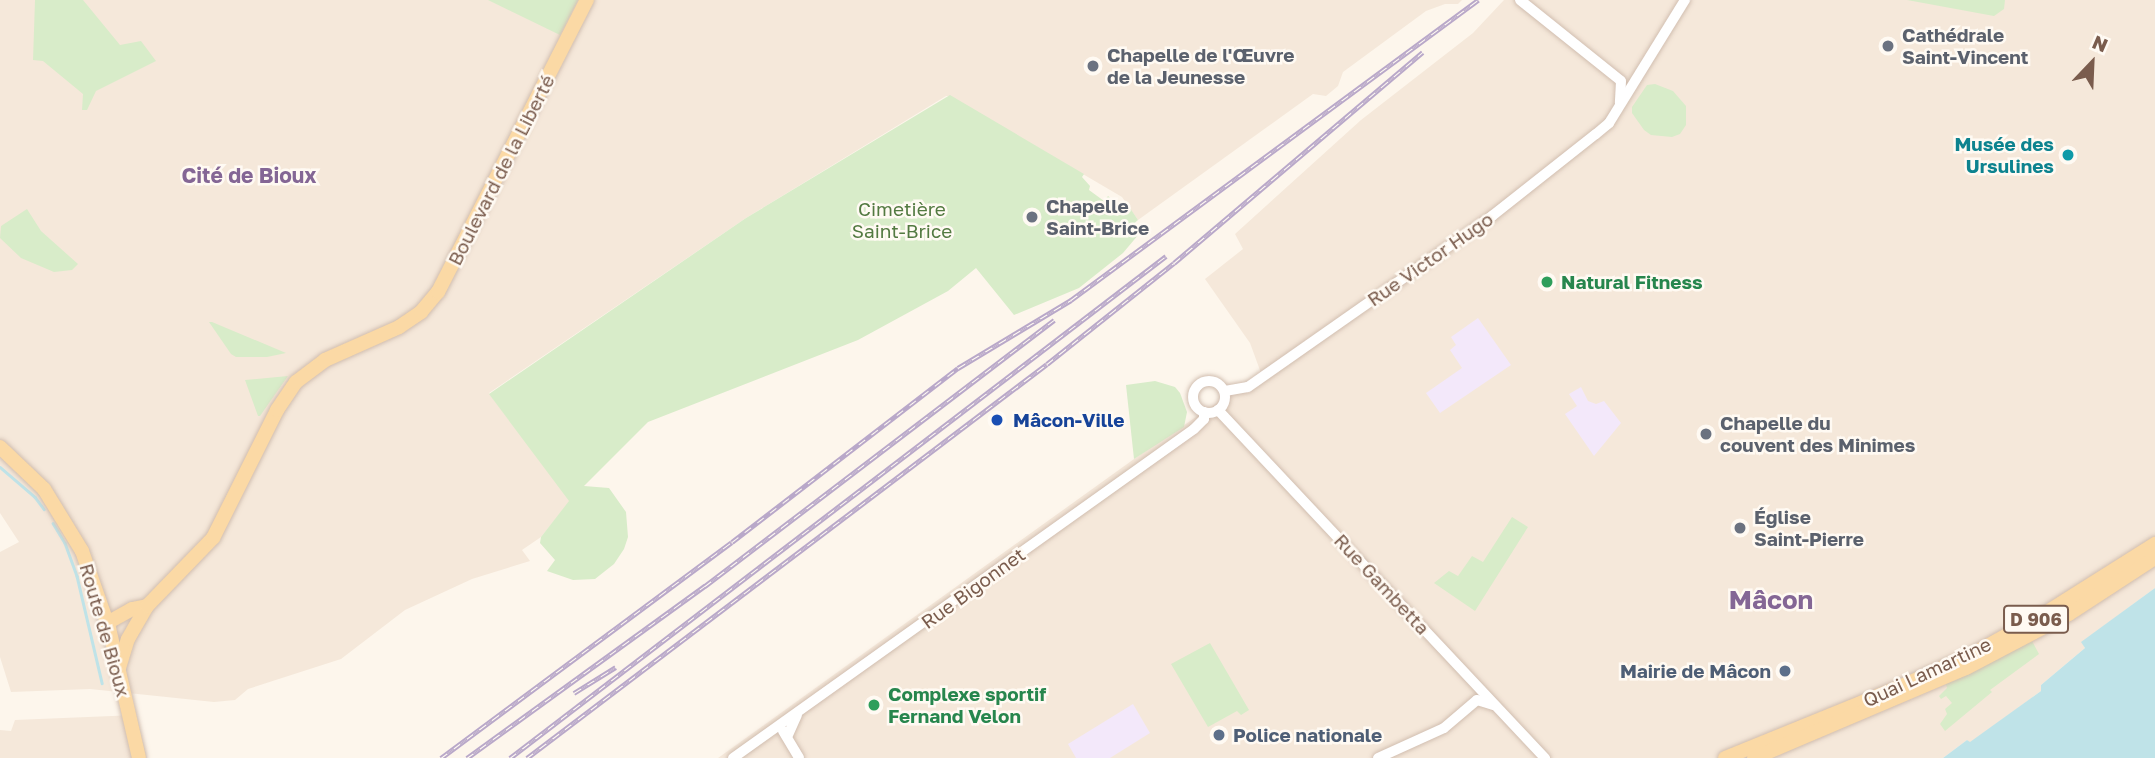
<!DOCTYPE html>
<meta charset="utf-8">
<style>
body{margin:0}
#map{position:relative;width:2155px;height:758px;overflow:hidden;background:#fdf6ec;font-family:"Golos Text",sans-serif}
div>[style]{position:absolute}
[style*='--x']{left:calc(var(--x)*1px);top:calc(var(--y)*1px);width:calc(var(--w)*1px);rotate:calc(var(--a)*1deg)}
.residential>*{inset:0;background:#f5e8da}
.education>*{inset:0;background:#f3e8fa}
.green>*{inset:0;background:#d8ecc9}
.water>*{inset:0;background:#bfe3e8}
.stream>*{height:2.5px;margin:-1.25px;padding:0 1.25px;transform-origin:1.25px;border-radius:1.25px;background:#bfe3e8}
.roads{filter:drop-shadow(0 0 2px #d1beb0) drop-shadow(0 0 2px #d1beb0)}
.minor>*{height:10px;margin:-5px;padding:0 5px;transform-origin:5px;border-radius:5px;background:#fff}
.minor>.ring{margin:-5px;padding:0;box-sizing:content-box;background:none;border:10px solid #fff;border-radius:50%}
.major>*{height:14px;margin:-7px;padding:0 7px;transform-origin:7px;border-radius:7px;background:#fbd9a5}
.rail>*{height:5px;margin-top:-2.5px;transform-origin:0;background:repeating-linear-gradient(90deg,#fffaf3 0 8px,#b9a8c9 0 16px);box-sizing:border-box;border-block:2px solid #b9a8c9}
.dots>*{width:19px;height:19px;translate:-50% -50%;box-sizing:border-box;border:4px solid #fffaf3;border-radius:50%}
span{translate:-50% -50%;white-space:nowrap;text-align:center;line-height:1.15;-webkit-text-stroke:5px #fffaf3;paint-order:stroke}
.shield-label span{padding:2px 5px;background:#fffaf3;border:2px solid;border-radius:5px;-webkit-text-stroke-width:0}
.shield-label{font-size:18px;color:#7a5c4d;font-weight:700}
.worship-label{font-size:19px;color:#5b616d;font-weight:700}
.left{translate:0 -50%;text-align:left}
.culture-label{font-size:19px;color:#0d838f;font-weight:700}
.right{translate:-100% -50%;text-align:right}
.street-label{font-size:19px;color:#7a5c4d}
.park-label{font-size:19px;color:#537a41}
.leisure-label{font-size:19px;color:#27864d;font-weight:700}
.transit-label{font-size:19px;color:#164399;font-weight:700}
.service-label{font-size:19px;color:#4e5e75;font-weight:700}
.neighbourhood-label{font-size:21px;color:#846695;font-weight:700}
.district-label{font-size:26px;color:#846695;font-weight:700}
.north{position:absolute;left:2057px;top:28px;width:70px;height:70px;-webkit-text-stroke:5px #fffaf3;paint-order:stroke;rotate:23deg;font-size:19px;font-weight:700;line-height:28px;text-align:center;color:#7a5c4d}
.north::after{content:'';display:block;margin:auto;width:24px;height:32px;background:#7a5c4d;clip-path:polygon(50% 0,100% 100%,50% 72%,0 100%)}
</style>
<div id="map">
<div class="residential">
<i style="clip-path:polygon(0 0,1462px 0,1458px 4px,1445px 4px,1426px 11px,1343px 72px,1338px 86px,1326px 96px,1313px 94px,1138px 220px,1122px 197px,950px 96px,946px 96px,746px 218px,489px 393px,570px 501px,541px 537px,522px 550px,530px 561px,472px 579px,405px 610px,341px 659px,248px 689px,235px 700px,214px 702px,90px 689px,11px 692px,0 657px,0 552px,19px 542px,0 513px)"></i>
<i style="clip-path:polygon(1504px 0,2155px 0,2155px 588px,2082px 642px,2085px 648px,2041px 685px,2041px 691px,1970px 743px,1967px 740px,1943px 758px,718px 758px,1134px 459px,1261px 373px,1250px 343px,1205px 279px,1243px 249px,1235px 234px,1361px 120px,1473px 33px)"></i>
<i style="clip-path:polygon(136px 715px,147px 758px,0 758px,0 730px,11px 731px,15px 720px)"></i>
</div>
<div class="education">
<i style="clip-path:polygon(1478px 318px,1511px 365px,1440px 413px,1426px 393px,1462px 368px,1450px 350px,1456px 345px,1451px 337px)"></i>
<i style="clip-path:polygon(1581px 387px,1588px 401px,1596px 404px,1604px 401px,1621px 423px,1594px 456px,1565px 414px,1577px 406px,1569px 394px)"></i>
<i style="clip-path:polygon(1133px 704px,1150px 733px,1110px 758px,1076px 758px,1068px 744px)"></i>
</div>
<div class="green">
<i style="clip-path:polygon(35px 0,83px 0,120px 45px,141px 41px,156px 61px,96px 91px,87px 110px,82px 110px,83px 94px,43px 61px,33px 60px)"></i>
<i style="clip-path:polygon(488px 0,578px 0,560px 35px)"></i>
<i style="clip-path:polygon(1907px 0,2005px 0,2004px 9px,1994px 16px)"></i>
<i style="clip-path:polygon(1655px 84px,1673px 91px,1686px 106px,1686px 125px,1680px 134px,1672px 137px,1651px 135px,1644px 130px,1632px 113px,1632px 107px,1647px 85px)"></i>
<i style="clip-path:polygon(950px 95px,1084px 174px,1082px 177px,1090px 186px,1089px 190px,1104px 201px,1108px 196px,1116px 202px,1112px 208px,1117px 216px,1130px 208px,1138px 220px,1131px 226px,1139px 234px,1123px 253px,1079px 288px,1014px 315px,976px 268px,948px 291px,858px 340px,648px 422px,584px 486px,609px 488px,626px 512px,628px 537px,624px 549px,614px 564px,595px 579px,573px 580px,547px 571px,555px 560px,540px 543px,541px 537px,569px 501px,489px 394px,746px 218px)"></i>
<i style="clip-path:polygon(27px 209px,41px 231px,78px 264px,72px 270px,54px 272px,21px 258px,0 238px,1px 226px)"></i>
<i style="clip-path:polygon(209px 322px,212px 322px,286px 353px,267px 357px,236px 357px,231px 354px)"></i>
<i style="clip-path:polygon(288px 376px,260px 416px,258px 416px,245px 380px)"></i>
<i style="clip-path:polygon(1155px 381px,1175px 387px,1180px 393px,1187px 412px,1184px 427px,1134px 459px,1126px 385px)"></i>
<i style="clip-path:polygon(1512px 517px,1528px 527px,1475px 611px,1434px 583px,1449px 571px,1458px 576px,1472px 556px,1483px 562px)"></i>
<i style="clip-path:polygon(2032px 641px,2039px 654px,1990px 690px,1992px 692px,1945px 731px,1940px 724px,1947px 714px,1945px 709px,1952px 703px,1946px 696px,1941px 699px,1939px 696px,1947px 688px,1946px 684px)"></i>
<i style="clip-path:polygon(1210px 643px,1249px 710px,1241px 715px,1237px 711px,1208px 727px,1171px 664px)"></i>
</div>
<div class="water">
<i style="clip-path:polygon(2155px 588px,2155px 758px,1943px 758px,1967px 740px,1970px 742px,2041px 691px,2041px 685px,2085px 648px,2081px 642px)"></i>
</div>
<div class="stream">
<i style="--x:0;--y:467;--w:46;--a:40.6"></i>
<i style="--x:35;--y:497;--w:15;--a:53"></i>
<i style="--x:53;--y:523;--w:23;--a:59"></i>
<i style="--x:65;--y:543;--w:35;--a:70"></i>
<i style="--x:77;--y:576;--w:110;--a:76.8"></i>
</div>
<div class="roads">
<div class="minor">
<i style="--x:1520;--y:0;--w:129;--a:38.7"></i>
<i style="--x:1621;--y:81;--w:22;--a:93"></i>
<i class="ring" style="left:1193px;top:381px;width:22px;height:22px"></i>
<i style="--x:1225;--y:391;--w:23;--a:-10"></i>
<i style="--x:1248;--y:387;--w:298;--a:-35"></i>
<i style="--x:1492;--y:216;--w:132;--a:-38.3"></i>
<i style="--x:1596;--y:134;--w:17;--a:-40"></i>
<i style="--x:1609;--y:123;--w:145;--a:-58.3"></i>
<i style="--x:1218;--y:410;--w:478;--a:46.8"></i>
<i style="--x:783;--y:731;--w:31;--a:59"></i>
<i style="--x:788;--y:735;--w:22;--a:-66"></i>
<i style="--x:733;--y:758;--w:566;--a:-35.51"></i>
<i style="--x:1194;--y:429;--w:14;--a:-45"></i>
<i style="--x:1204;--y:419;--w:7;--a:-90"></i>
<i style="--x:1378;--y:758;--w:72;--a:-24.4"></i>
<i style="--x:1444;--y:728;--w:43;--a:-40.3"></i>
<i style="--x:1477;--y:700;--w:17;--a:17"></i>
</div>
<div class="major">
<i style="--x:0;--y:447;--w:61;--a:43.7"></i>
<i style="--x:44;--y:489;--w:73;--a:58.5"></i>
<i style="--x:82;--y:551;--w:82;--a:70.7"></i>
<i style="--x:109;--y:628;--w:133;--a:77"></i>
<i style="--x:107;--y:623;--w:29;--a:-29"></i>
<i style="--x:132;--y:609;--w:15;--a:-11"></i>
<i style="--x:119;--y:668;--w:30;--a:-73"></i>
<i style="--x:128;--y:639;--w:38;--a:-60"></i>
<i style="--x:147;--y:606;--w:95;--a:-45.9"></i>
<i style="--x:213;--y:538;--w:143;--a:-63.4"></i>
<i style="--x:277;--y:410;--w:34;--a:-56"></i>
<i style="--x:296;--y:382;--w:36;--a:-37"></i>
<i style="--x:325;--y:360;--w:81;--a:-24"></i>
<i style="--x:399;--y:327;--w:27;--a:-34"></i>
<i style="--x:421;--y:312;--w:26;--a:-50"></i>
<i style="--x:438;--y:292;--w:328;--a:-63"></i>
<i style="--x:1725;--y:758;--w:189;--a:-22.1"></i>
<i style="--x:1900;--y:687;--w:78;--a:-24.3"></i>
<i style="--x:1971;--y:655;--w:80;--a:-29.1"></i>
<i style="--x:2041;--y:616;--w:135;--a:-32.3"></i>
<i style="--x:1754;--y:758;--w:230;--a:-23"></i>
<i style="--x:1966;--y:668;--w:116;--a:-27.7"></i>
<i style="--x:2069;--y:614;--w:103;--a:-33.1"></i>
</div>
</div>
<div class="rail">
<i style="--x:574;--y:693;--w:49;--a:-31.8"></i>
<i style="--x:441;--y:758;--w:362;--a:-36.6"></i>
<i style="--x:732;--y:542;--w:285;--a:-37.6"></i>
<i style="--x:958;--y:368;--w:132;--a:-31"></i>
<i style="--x:1071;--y:300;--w:506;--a:-36.39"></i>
<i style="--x:467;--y:758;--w:294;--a:-35.9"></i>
<i style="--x:705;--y:586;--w:439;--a:-37.3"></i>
<i style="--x:510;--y:758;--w:826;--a:-37.42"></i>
<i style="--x:527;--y:758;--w:652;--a:-37.15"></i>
<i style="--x:1047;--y:364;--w:162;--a:-38.5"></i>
<i style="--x:1174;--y:263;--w:326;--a:-40.3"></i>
</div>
<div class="dots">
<i style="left:1888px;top:46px;background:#6b7280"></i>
<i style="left:1093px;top:66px;background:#6b7280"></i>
<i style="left:2068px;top:155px;background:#0f9aa8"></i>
<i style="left:1032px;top:217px;background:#6b7280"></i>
<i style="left:1547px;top:282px;background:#2e9e5b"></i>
<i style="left:997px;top:420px;background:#1a4fb4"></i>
<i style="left:1706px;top:434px;background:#6b7280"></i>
<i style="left:1740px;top:528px;background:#6b7280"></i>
<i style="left:1785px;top:671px;background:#5c6f8a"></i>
<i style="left:874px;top:705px;background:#2e9e5b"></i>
<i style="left:1219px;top:735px;background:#5c6f8a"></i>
</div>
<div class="shield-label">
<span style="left:2036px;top:619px">D 906</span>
</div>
<div class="worship-label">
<span class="left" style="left:1902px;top:46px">Cathédrale<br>Saint-Vincent</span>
<span class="left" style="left:1107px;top:66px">Chapelle de l'Œuvre<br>de la Jeunesse</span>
<span class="left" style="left:1046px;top:217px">Chapelle<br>Saint-Brice</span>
<span class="left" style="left:1720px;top:434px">Chapelle du<br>couvent des Minimes</span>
<span class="left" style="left:1754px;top:528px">Église<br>Saint-Pierre</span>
</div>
<div class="culture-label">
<span class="right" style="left:2054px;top:155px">Musée des<br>Ursulines</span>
</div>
<div class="street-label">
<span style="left:501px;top:170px;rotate:-63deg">Boulevard de la Liberté</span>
<span style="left:1430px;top:259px;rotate:-35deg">Rue Victor Hugo</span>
<span style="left:1382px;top:584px;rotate:47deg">Rue Gambetta</span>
<span style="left:973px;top:588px;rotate:-36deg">Rue Bigonnet</span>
<span style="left:105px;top:630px;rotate:74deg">Route de Bioux</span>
<span style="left:1927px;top:672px;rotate:-25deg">Quai Lamartine</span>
</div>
<div class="park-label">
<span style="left:902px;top:220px">Cimetière<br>Saint-Brice</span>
</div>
<div class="leisure-label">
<span class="left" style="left:1561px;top:282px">Natural Fitness</span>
<span class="left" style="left:888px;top:705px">Complexe sportif<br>Fernand Velon</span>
</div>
<div class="transit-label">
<span class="left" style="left:1013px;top:420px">Mâcon-Ville</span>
</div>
<div class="service-label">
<span class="right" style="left:1771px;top:671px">Mairie de Mâcon</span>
<span class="left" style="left:1233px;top:735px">Police nationale</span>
</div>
<div class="neighbourhood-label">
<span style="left:249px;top:175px">Cité de Bioux</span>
</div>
<div class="district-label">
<span style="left:1771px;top:600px">Mâcon</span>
</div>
<div class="north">N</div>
</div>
